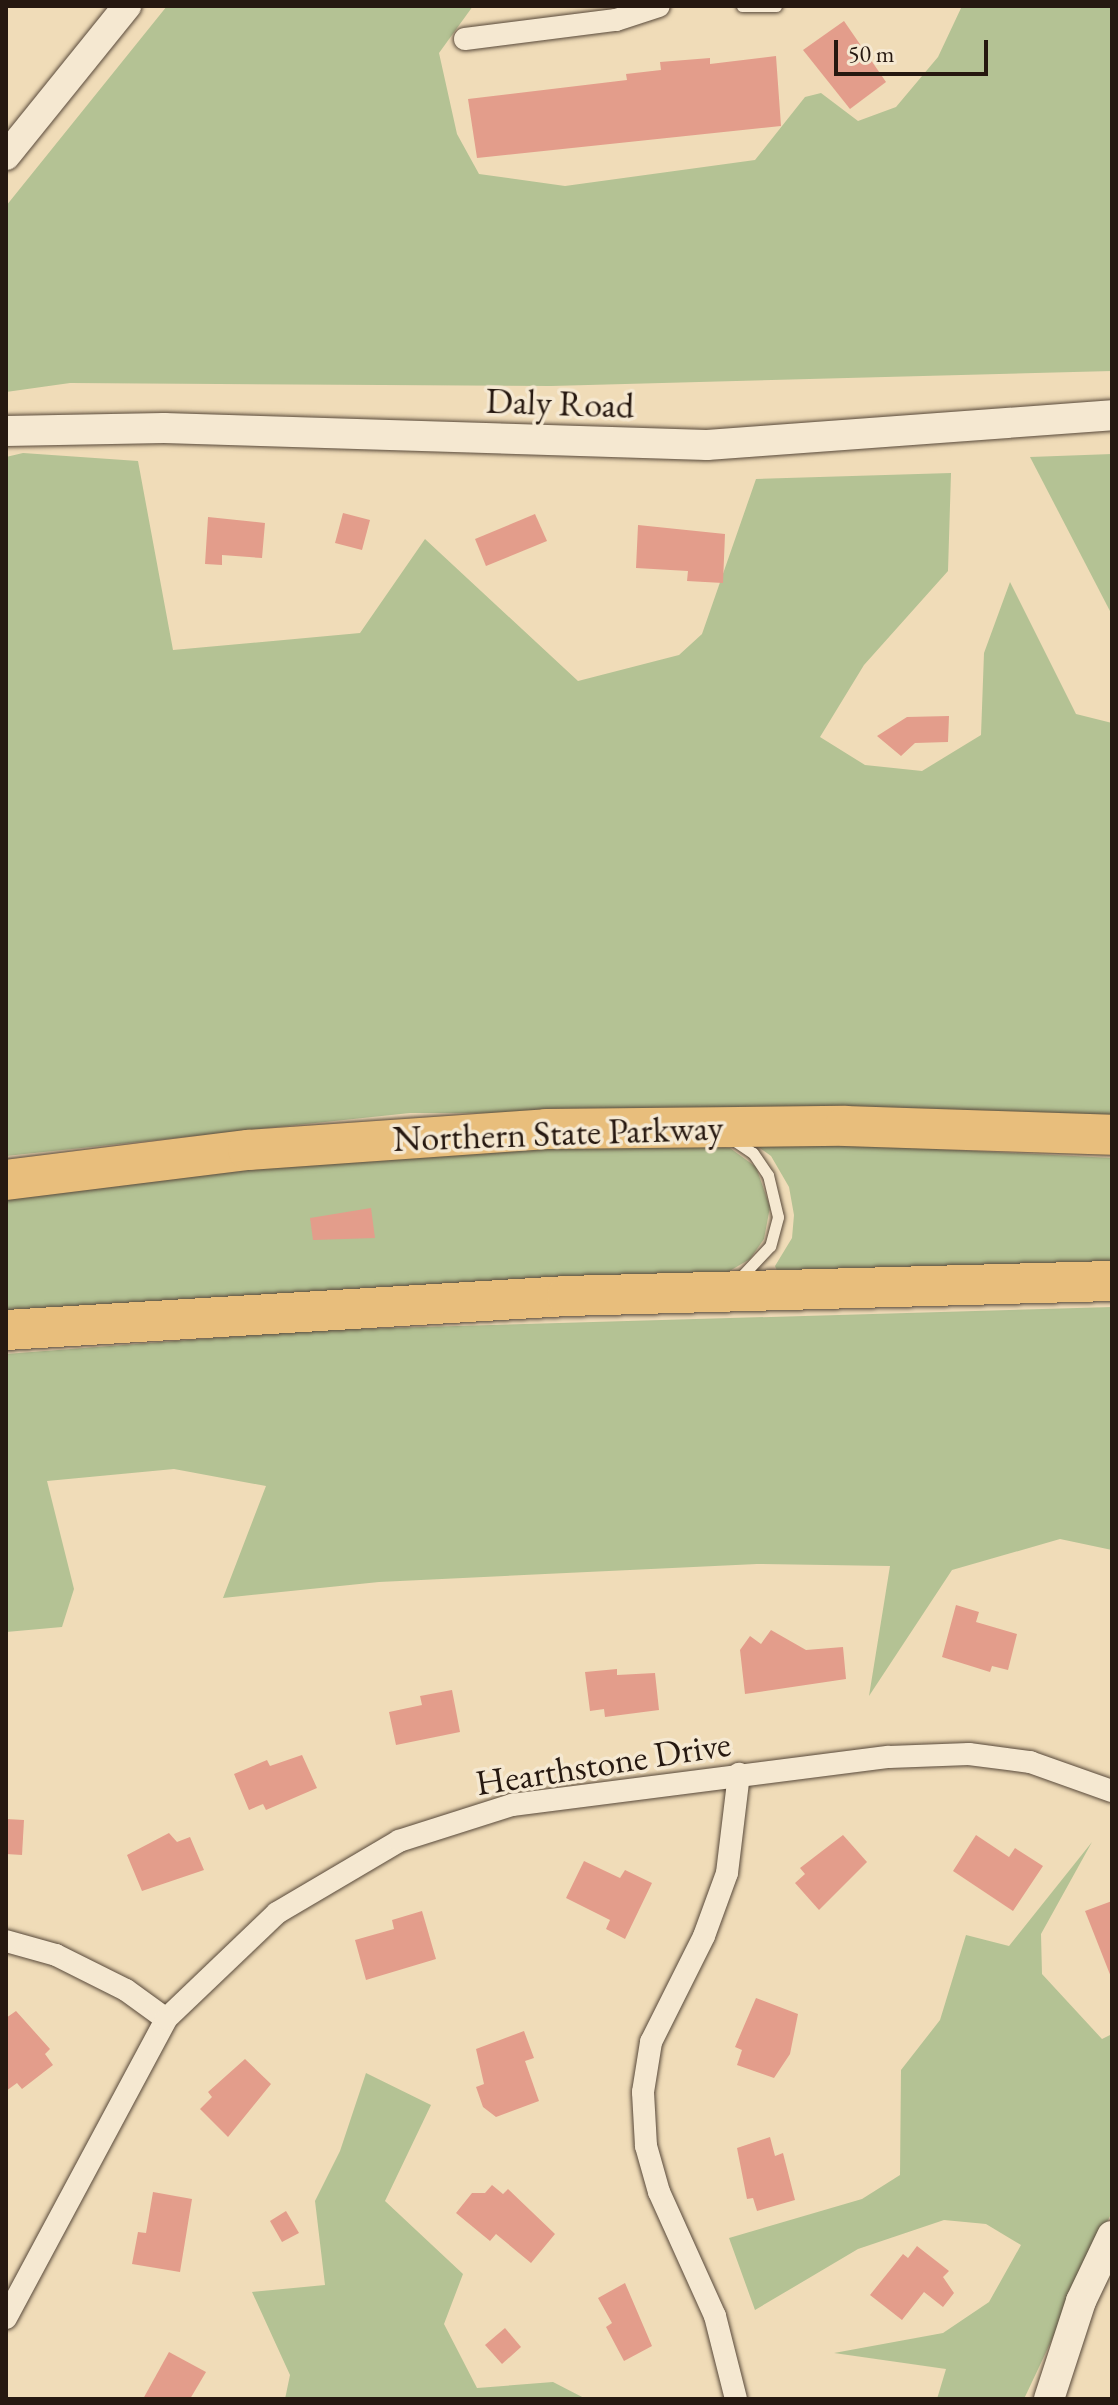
<!DOCTYPE html>
<style>
body{margin:0}
#map{position:relative;width:1118px;height:2405px;overflow:hidden;background:#f0dcb8;font-family:"EB Garamond",serif}
div>[style]{position:absolute}
[style*='--x']{left:calc(var(--x)*1px);top:calc(var(--y)*1px);width:calc(var(--w)*1px);rotate:calc(var(--a)*1deg)}
.green>*{inset:0;background:#b4c294}
.building>*{inset:0;background:#e39d8b}
.roads{filter:drop-shadow(0 0 2px #58493a) drop-shadow(0 0 2px #58493a)}
.service>*{height:11px;margin:-5.5px;padding:0 5.5px;transform-origin:5.5px;border-radius:5.5px;background:#f5e8d1}
.minor>*{height:22px;margin:-11px;padding:0 11px;transform-origin:11px;border-radius:11px;background:#f5e8d1}
.tertiary>*{height:28px;margin:-14px;padding:0 14px;transform-origin:14px;border-radius:14px;background:#f5e8d1}
.secondary>*{height:30px;margin:-15px;padding:0 15px;transform-origin:15px;border-radius:15px;background:#f5e8d1}
.motorway>*{height:40px;margin:-20px;padding:0 20px;transform-origin:20px;border-radius:20px;background:#e8be7c}
span{translate:-50% -50%;white-space:nowrap;text-align:center;line-height:1.15;-webkit-text-stroke:7px #f5e8d1;paint-order:stroke}
.street-label{font-size:36px;color:#261810}
.frame{position:absolute;inset:0;border:8px solid #261810;pointer-events:none}
.scale{position:absolute;left:834px;top:40px;width:154px;height:36px;box-sizing:border-box;border:4px solid #261810;border-top:0;padding-left:10px;font-size:24px;line-height:28px;white-space:nowrap;color:#261810;-webkit-text-stroke:6px #f5e8d1;paint-order:stroke}
</style>
<div id="map">
<div class="green">
<i style="clip-path:polygon(167px 6px,473px 6px,439px 53px,457px 134px,479px 174px,565px 186px,755px 160px,805px 97px,821px 93px,858px 121px,896px 107px,938px 57px,962px 6px,1112px 6px,1112px 371px,551px 386px,70px 383px,6px 392px,6px 206px)"></i>
<i style="clip-path:polygon(23px 453px,138px 461px,173px 650px,360px 633px,425px 539px,578px 681px,679px 655px,702px 634px,756px 479px,951px 473px,948px 571px,864px 665px,820px 737px,865px 765px,922px 771px,981px 735px,984px 653px,1010px 582px,1076px 714px,1112px 723px,1112px 1115px,410px 1113px,6px 1156px,6px 457px)"></i>
<i style="clip-path:polygon(1112px 454px,1112px 613px,1111px 613px,1030px 457px)"></i>
<i style="clip-path:polygon(761px 1140px,1112px 1158px,1112px 1267px,778px 1273px,775px 1266px,792px 1238px,794px 1215px,789px 1187px,771px 1156px,753px 1143px)"></i>
<i style="clip-path:polygon(701px 1143px,730px 1148px,756px 1167px,770px 1207px,764px 1239px,750px 1259px,721px 1276px,6px 1319px,6px 1197px,337px 1156px)"></i>
<i style="clip-path:polygon(1112px 1307px,1112px 1550px,1060px 1539px,952px 1570px,869px 1696px,890px 1566px,757px 1564px,379px 1582px,223px 1598px,266px 1486px,174px 1469px,47px 1481px,74px 1589px,62px 1627px,6px 1632px,6px 1354px,319px 1330px)"></i>
<i style="clip-path:polygon(1092px 1842px,1041px 1934px,1042px 1974px,1102px 2039px,1112px 2034px,1112px 2212px,1024px 2399px,937px 2399px,946px 2369px,834px 2353px,943px 2333px,989px 2302px,1021px 2245px,986px 2224px,944px 2220px,858px 2249px,755px 2310px,729px 2238px,862px 2199px,900px 2175px,901px 2070px,940px 2020px,966px 1935px,1009px 1946px)"></i>
<i style="clip-path:polygon(366px 2073px,431px 2105px,385px 2201px,463px 2274px,444px 2324px,477px 2388px,553px 2382px,586px 2399px,285px 2399px,290px 2375px,252px 2292px,325px 2285px,315px 2201px,340px 2151px)"></i>
</div>
<div class="building">
<i style="clip-path:polygon(844px 21px,886px 82px,850px 109px,803px 50px)"></i>
<i style="clip-path:polygon(776px 56px,781px 126px,477px 158px,468px 99px,627px 80px,626px 74px,661px 70px,660px 62px,710px 58px,710px 64px)"></i>
<i style="clip-path:polygon(343px 513px,370px 520px,362px 550px,335px 543px)"></i>
<i style="clip-path:polygon(535px 514px,547px 541px,486px 566px,475px 539px)"></i>
<i style="clip-path:polygon(208px 517px,265px 523px,262px 558px,222px 555px,222px 565px,205px 564px)"></i>
<i style="clip-path:polygon(638px 525px,725px 534px,723px 583px,687px 581px,688px 571px,636px 568px)"></i>
<i style="clip-path:polygon(949px 716px,948px 742px,915px 743px,901px 756px,877px 736px,907px 717px)"></i>
<i style="clip-path:polygon(371px 1208px,375px 1238px,313px 1240px,310px 1218px)"></i>
<i style="clip-path:polygon(956px 1605px,979px 1612px,976px 1622px,1017px 1634px,1008px 1670px,992px 1666px,990px 1672px,942px 1657px)"></i>
<i style="clip-path:polygon(771px 1630px,806px 1650px,843px 1647px,846px 1679px,745px 1694px,740px 1650px,750px 1636px,761px 1644px)"></i>
<i style="clip-path:polygon(617px 1669px,617px 1675px,655px 1673px,659px 1710px,605px 1717px,604px 1709px,590px 1711px,585px 1672px)"></i>
<i style="clip-path:polygon(452px 1690px,460px 1732px,396px 1745px,389px 1712px,422px 1705px,420px 1696px)"></i>
<i style="clip-path:polygon(302px 1755px,317px 1788px,266px 1810px,263px 1804px,249px 1810px,234px 1774px,267px 1760px,270px 1766px)"></i>
<i style="clip-path:polygon(6px 1819px,24px 1820px,22px 1855px,6px 1854px)"></i>
<i style="clip-path:polygon(169px 1833px,177px 1842px,190px 1837px,204px 1870px,142px 1891px,127px 1855px)"></i>
<i style="clip-path:polygon(843px 1835px,867px 1862px,819px 1910px,795px 1883px,805px 1874px,800px 1868px)"></i>
<i style="clip-path:polygon(976px 1835px,1009px 1857px,1015px 1848px,1043px 1866px,1013px 1911px,953px 1871px)"></i>
<i style="clip-path:polygon(584px 1861px,620px 1878px,625px 1870px,652px 1883px,625px 1939px,606px 1929px,610px 1920px,566px 1898px)"></i>
<i style="clip-path:polygon(1112px 1901px,1112px 1977px,1111px 1977px,1085px 1911px)"></i>
<i style="clip-path:polygon(422px 1911px,436px 1959px,366px 1980px,355px 1940px,394px 1929px,392px 1920px)"></i>
<i style="clip-path:polygon(756px 1998px,798px 2014px,790px 2054px,774px 2078px,737px 2065px,742px 2050px,735px 2047px)"></i>
<i style="clip-path:polygon(16px 2011px,50px 2049px,45px 2054px,53px 2065px,22px 2089px,17px 2083px,6px 2091px,6px 2018px)"></i>
<i style="clip-path:polygon(524px 2031px,534px 2058px,525px 2061px,539px 2101px,496px 2117px,483px 2107px,476px 2087px,484px 2084px,476px 2049px)"></i>
<i style="clip-path:polygon(245px 2059px,271px 2084px,228px 2137px,200px 2109px,212px 2097px,208px 2092px)"></i>
<i style="clip-path:polygon(770px 2137px,775px 2156px,783px 2153px,795px 2200px,757px 2211px,753px 2198px,747px 2199px,737px 2148px)"></i>
<i style="clip-path:polygon(492px 2185px,503px 2194px,508px 2189px,555px 2234px,531px 2263px,496px 2234px,490px 2241px,456px 2213px,472px 2193px,485px 2193px)"></i>
<i style="clip-path:polygon(153px 2192px,192px 2199px,180px 2272px,132px 2264px,138px 2232px,146px 2233px)"></i>
<i style="clip-path:polygon(286px 2211px,299px 2233px,282px 2242px,270px 2221px)"></i>
<i style="clip-path:polygon(917px 2246px,949px 2271px,943px 2277px,954px 2293px,943px 2307px,924px 2292px,902px 2320px,870px 2295px,903px 2254px,908px 2258px)"></i>
<i style="clip-path:polygon(625px 2283px,652px 2346px,624px 2361px,606px 2327px,612px 2323px,598px 2298px)"></i>
<i style="clip-path:polygon(505px 2328px,521px 2347px,502px 2364px,485px 2345px)"></i>
<i style="clip-path:polygon(169px 2352px,206px 2372px,190px 2399px,143px 2399px)"></i>
</div>
<div class="roads">
<div class="service">
<i style="--x:742;--y:6;--w:34;--a:0"></i>
<i style="--x:732;--y:1139;--w:25;--a:34"></i>
<i style="--x:753;--y:1153;--w:27;--a:56"></i>
<i style="--x:768;--y:1175;--w:43;--a:76.6"></i>
<i style="--x:778;--y:1217;--w:30;--a:105"></i>
<i style="--x:770;--y:1246;--w:45;--a:133.2"></i>
</div>
<div class="minor">
<i style="--x:465;--y:39;--w:152;--a:-7.2"></i>
<i style="--x:616;--y:20;--w:45;--a:-18"></i>
<i style="--x:6;--y:1941;--w:52;--a:15.6"></i>
<i style="--x:56;--y:1955;--w:78;--a:26.6"></i>
<i style="--x:126;--y:1990;--w:49;--a:35.9"></i>
<i style="--x:6;--y:2318;--w:339;--a:-61.8"></i>
<i style="--x:166;--y:2019;--w:153;--a:-43.7"></i>
<i style="--x:277;--y:1913;--w:142;--a:-30.5"></i>
<i style="--x:399;--y:1841;--w:119;--a:-17.7"></i>
<i style="--x:512;--y:1805;--w:380;--a:-7.3"></i>
<i style="--x:889;--y:1757;--w:80;--a:-2.1"></i>
<i style="--x:969;--y:1754;--w:62;--a:7.5"></i>
<i style="--x:1030;--y:1762;--w:87;--a:19.5"></i>
<i style="--x:736;--y:2399;--w:86;--a:-104.2"></i>
<i style="--x:715;--y:2316;--w:136;--a:-114.3"></i>
<i style="--x:659;--y:2192;--w:48;--a:-105.8"></i>
<i style="--x:646;--y:2146;--w:54;--a:-93.2"></i>
<i style="--x:643;--y:2092;--w:51;--a:-80.9"></i>
<i style="--x:651;--y:2042;--w:119;--a:-63.4"></i>
<i style="--x:704;--y:1936;--w:67;--a:-69.9"></i>
<i style="--x:727;--y:1873;--w:100;--a:-83.1"></i>
</div>
<div class="tertiary">
<i style="--x:6;--y:156;--w:193;--a:-51.1"></i>
</div>
<div class="secondary">
<i style="--x:6;--y:431;--w:158;--a:-1.1"></i>
<i style="--x:164;--y:428;--w:543;--a:1.79"></i>
<i style="--x:707;--y:445;--w:406;--a:-4.2"></i>
<i style="--x:1049;--y:2399;--w:103;--a:-71.9"></i>
<i style="--x:1081;--y:2301;--w:72;--a:-64.5"></i>
</div>
<div class="motorway">
<i style="--x:6;--y:1180;--w:244;--a:-7.1"></i>
<i style="--x:248;--y:1150;--w:299;--a:-4"></i>
<i style="--x:546;--y:1129;--w:299;--a:-0.6"></i>
<i style="--x:845;--y:1126;--w:267;--a:1.9"></i>
<i style="--x:6;--y:1330;--w:562;--a:-3.47"></i>
<i style="--x:567;--y:1296;--w:545;--a:-1.58"></i>
</div>
</div>
<div class="street-label">
<span style="left:560px;top:403px;rotate:2deg">Daly Road</span>
<span style="left:558px;top:1133px;rotate:-2deg">Northern State Parkway</span>
<span style="left:603px;top:1763px;rotate:-9deg">Hearthstone Drive</span>
</div>
<div class="frame"></div>
<div class="scale">50 m</div>
</div>
